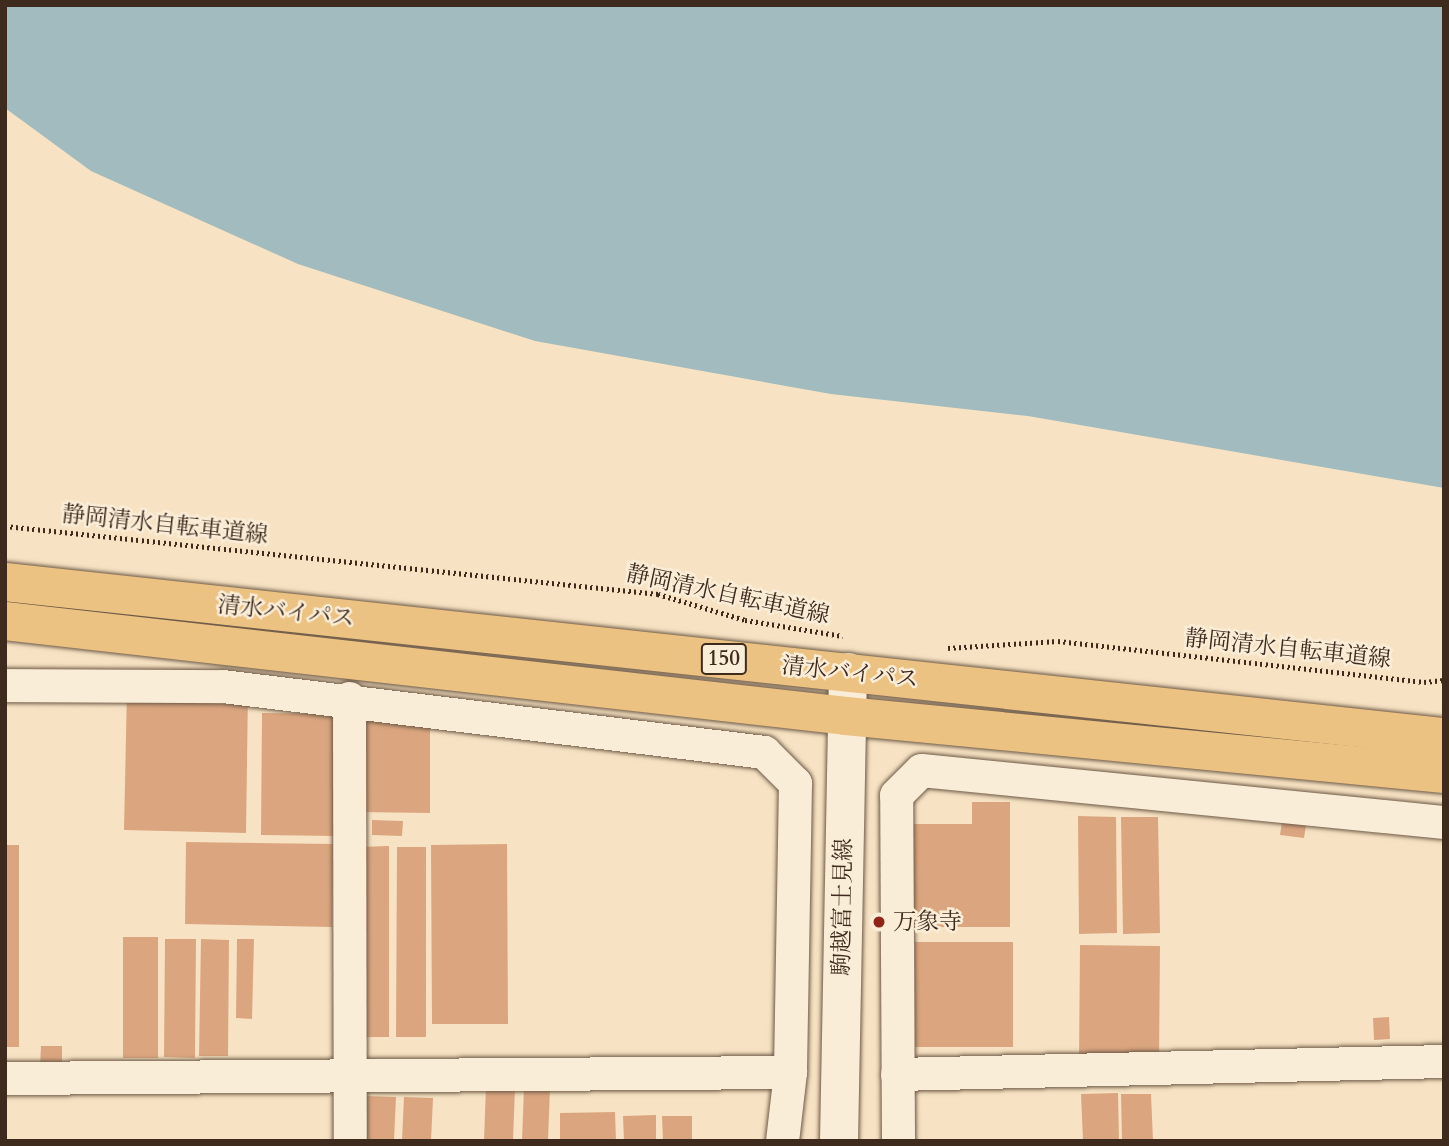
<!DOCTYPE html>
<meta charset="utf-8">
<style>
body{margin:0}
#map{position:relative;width:1449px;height:1146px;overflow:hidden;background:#f7e3c3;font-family:Cardo,"Noto Serif JP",serif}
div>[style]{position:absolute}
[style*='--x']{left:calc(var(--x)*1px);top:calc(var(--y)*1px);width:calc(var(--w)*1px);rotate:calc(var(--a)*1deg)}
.water>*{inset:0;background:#a1bbbe}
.building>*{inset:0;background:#dba67f}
.path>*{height:4.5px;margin-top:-2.25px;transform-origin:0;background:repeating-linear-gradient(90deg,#3f2b1d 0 2px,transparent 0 5.5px)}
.roads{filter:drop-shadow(0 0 2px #6d5946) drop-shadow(0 0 2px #6d5946)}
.street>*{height:33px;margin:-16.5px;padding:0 16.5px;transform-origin:16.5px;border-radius:16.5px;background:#faedd8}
.secondary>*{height:38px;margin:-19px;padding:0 19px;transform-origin:19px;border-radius:19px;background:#faedd8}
.highway>*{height:38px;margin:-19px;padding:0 19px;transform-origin:19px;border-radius:19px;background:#ecc282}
.dots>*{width:19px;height:19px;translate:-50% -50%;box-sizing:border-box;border:4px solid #faedd8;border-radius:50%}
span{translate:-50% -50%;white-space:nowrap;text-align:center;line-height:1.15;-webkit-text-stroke:5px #faedd8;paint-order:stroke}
.shield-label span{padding:2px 5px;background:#faedd8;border:2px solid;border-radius:5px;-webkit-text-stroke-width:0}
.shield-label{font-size:21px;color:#3f2b1d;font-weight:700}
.street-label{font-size:23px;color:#3f2b1d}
.poi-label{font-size:23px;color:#3f2b1d}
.left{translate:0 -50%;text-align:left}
.frame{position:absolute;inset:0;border:7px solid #3f2b1d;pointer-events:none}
</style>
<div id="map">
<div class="water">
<i style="clip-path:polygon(5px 5px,1444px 5px,1444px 488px,1028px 416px,831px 394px,535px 341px,298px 264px,91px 171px,5px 108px)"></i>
</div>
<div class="building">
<i style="clip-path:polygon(127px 689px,248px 692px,246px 833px,124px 830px)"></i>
<i style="clip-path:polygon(262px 713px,337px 714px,336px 836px,261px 835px)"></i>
<i style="clip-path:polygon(359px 720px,430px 721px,430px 813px,358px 812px)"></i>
<i style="clip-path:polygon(972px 802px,1010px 802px,1010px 927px,908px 927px,908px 824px,972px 824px)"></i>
<i style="clip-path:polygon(1078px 816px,1116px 817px,1117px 933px,1079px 934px)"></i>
<i style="clip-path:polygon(1121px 817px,1158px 817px,1160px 933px,1123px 934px)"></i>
<i style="clip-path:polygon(372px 820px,403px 821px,402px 836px,372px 835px)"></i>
<i style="clip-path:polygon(1282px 822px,1306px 825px,1304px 838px,1280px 835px)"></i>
<i style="clip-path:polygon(186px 842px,333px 844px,332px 927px,185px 924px)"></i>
<i style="clip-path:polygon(507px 844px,508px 1024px,432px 1024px,431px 845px)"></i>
<i style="clip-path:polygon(5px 845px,19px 845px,19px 1047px,5px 1047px)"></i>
<i style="clip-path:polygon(389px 846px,389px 1037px,360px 1037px,359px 847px)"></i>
<i style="clip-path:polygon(397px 847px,426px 847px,426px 1037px,396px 1037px)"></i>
<i style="clip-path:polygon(123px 937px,158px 937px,158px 1058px,123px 1058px)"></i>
<i style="clip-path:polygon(165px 939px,196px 939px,195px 1058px,164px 1057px)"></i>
<i style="clip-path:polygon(201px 939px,229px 940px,228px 1056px,199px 1056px)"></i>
<i style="clip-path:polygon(237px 939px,254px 939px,252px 1019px,236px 1018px)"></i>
<i style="clip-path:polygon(915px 942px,1013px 942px,1013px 1047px,915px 1047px)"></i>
<i style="clip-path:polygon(1080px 945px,1160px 946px,1159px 1062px,1079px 1062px)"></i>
<i style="clip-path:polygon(1389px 1017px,1390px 1039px,1374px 1040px,1373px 1018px)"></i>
<i style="clip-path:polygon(41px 1046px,62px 1046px,62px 1067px,40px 1067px)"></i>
<i style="clip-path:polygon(486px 1086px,515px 1087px,513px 1141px,484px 1141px)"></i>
<i style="clip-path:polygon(524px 1087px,550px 1088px,548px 1141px,522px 1141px)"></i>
<i style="clip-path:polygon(1118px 1093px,1119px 1141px,1083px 1141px,1081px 1094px)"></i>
<i style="clip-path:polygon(1121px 1094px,1151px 1094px,1153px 1141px,1122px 1141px)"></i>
<i style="clip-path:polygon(365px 1096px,396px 1097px,394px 1141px,363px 1141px)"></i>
<i style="clip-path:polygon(404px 1097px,433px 1098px,431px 1141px,402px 1141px)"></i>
<i style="clip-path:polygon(615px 1112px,616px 1141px,560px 1141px,560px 1113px)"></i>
<i style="clip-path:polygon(656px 1115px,656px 1141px,624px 1141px,623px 1116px)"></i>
<i style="clip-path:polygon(662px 1116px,692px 1116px,692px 1141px,663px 1141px)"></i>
</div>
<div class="path">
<i style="--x:5;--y:526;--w:657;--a:5.95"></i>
<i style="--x:658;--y:594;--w:91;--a:16.6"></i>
<i style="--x:745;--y:620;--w:99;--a:9.3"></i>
<i style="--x:948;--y:648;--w:110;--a:-3.6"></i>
<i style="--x:1058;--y:641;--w:368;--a:6.4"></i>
<i style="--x:1424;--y:682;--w:20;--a:-6"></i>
</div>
<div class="roads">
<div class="street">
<i style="--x:5;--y:685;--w:217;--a:0.3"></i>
<i style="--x:222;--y:686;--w:546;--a:6.94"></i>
<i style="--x:764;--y:752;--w:44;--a:45"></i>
<i style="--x:795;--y:783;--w:289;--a:91"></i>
<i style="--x:349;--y:698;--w:443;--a:89.9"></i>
<i style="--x:897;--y:1074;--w:547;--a:-1.36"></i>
<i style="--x:5;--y:1078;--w:785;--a:-0.44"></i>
<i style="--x:790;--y:1072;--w:69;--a:96.6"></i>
<i style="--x:898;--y:1141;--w:346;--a:-90.3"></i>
<i style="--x:896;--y:795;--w:35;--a:-45"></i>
<i style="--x:921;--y:770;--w:526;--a:5.68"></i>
</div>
<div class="secondary">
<i style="--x:839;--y:1141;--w:469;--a:-88.9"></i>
</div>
<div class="highway">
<i style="--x:5;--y:582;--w:1447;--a:6.15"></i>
<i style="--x:5;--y:621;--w:846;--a:6.44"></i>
<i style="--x:846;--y:716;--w:601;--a:5.54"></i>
</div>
</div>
<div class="dots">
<i style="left:879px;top:922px;background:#8f2418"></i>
</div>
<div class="shield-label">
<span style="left:724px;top:659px">150</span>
</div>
<div class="street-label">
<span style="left:165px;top:525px;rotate:6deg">静岡清水自転車道線</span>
<span style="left:728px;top:595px;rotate:12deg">静岡清水自転車道線</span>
<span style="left:286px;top:612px;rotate:6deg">清水バイパス</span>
<span style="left:1288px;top:649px;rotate:6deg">静岡清水自転車道線</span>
<span style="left:850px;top:673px;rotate:6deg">清水バイパス</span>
<span style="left:843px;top:907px;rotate:-89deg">駒越富士見線</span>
</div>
<div class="poi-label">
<span class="left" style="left:893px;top:922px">万象寺</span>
</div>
<div class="frame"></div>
</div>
